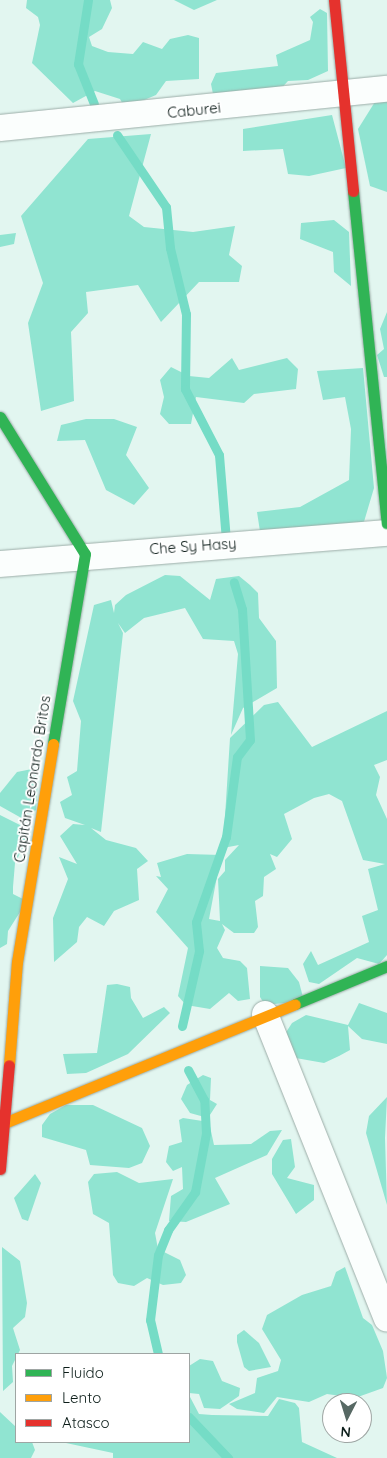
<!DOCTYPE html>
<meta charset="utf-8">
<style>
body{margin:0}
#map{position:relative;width:387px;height:1458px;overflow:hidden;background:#e2f6f0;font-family:Quicksand,sans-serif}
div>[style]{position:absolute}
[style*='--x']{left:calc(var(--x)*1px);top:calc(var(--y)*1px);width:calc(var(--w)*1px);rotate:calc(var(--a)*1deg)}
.forest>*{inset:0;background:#90e4d1}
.stream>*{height:9px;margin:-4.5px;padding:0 4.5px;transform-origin:4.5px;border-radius:4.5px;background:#75dcc6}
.roads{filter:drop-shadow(0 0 1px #9cada8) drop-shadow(0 0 1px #9cada8)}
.street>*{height:26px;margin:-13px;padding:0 13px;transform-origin:13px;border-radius:13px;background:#fbfefd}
.fast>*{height:11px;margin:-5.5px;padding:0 5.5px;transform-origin:5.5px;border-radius:5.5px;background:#30b455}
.slow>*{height:11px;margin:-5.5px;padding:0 5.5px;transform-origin:5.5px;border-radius:5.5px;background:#ff9f0a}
.jam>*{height:11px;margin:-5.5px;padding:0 5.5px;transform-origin:5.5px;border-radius:5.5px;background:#e5322d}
span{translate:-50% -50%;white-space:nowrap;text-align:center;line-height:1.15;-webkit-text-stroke:4px #fff;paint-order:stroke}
.street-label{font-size:15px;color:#0c1d19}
.legend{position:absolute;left:15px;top:1353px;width:175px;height:90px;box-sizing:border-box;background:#fff;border:1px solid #9ea5a3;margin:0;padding:6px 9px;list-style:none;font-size:15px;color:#0c1d19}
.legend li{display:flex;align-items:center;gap:10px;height:25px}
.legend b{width:25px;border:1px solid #9ea5a3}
.north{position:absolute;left:322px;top:1393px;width:50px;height:50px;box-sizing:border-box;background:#fff;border:1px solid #9ea5a3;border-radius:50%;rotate:185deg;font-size:14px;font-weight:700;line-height:20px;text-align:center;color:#0c1d19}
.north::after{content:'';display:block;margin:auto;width:18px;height:22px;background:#576964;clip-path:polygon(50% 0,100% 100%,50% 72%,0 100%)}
</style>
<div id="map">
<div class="forest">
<i style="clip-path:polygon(27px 0,110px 0,112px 8px,102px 29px,89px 37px,92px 46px,108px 52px,133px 54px,143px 42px,162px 49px,170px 39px,188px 35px,199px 38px,199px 79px,166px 81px,156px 95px,125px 108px,120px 99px,95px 91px,73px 103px,32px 63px,40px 25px,38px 17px,26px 8px)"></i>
<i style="clip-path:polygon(174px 0,217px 0,194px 10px)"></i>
<i style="clip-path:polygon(320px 9px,327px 13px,328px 71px,308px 80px,288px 81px,278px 92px,214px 99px,211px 84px,216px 73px,278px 66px,276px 55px,310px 40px,313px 22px,310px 17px)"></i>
<i style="clip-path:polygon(387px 93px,387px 192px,370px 186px,358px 129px,378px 97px)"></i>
<i style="clip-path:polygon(332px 115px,346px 168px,309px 176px,288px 174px,283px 149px,243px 151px,243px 129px)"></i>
<i style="clip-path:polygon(151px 134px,129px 216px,144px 227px,193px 232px,235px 226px,229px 255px,242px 266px,239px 282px,199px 282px,161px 322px,138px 285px,86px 292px,88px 313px,71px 332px,74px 401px,41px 411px,28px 323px,43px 283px,21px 216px,88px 139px)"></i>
<i style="clip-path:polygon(334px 220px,349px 232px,351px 286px,334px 272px,333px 252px,300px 239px,301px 223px)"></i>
<i style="clip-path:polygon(16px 233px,14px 244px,0 247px,0 235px)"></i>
<i style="clip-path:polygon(387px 312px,387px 377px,384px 377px,377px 355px,384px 349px,380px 329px)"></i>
<i style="clip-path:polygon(232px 358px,239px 370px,287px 358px,298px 369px,296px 389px,254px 394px,244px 403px,196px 397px,191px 424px,169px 424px,160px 414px,164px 397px,160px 380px,171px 367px,189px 376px,209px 378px)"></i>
<i style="clip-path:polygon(363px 368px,374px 488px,358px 542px,263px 551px,257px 512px,300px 507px,349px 480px,351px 429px,345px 397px,323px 400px,317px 371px)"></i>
<i style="clip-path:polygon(86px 419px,114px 419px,137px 427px,126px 455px,149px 488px,134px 505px,106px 490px,85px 440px,57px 441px,61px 425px)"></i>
<i style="clip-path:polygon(165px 575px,180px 576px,210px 600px,216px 579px,239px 576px,250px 585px,258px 593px,259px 618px,276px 641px,277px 688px,243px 708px,231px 735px,238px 654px,234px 641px,203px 639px,185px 608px,144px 618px,125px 633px,118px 623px,123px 633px,101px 832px,91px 828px,106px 840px,136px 848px,148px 861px,137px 869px,139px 900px,114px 911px,104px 926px,87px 917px,79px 927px,77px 942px,54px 962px,53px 918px,68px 879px,59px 857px,77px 864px,60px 836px,73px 824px,85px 825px,65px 818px,60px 802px,72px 795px,67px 777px,77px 771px,81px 721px,73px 701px,94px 605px,111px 600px,114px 613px,115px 605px,126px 595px)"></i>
<i style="clip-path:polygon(278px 702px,312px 747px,387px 711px,387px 760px,374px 765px,380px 777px,376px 795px,387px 819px,387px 955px,379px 964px,357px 958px,319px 984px,309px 982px,303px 964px,311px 951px,318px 965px,369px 942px,362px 916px,378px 910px,368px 869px,385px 864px,363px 860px,342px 801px,329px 794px,314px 798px,284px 814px,292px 839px,277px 857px,270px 854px,276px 869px,264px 877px,263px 896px,255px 901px,258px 927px,254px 933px,234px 933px,222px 924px,225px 930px,217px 948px,223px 958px,240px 961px,247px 968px,250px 999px,238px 1001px,229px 993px,210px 1009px,186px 1005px,178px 996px,188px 948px,156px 912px,168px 889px,156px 876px,161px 877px,157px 863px,187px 854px,221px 855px,209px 919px,220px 921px,218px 879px,225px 871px,225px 860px,239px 845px,223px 848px,230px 738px,264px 705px)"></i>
<i style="clip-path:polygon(32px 769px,38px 779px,36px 810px,25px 820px,0 806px,0 793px,17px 772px)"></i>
<i style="clip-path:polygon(0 815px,22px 826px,28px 838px,15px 863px,13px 887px,13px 894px,27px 901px,8px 931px,7px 944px,0 948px)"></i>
<i style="clip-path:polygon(260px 966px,288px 968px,299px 982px,304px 1001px,265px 1005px,260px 997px)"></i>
<i style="clip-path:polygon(117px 984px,130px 987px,131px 998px,143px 1018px,164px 1007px,170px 1013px,128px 1054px,86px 1073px,67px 1074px,63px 1054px,97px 1053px,107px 985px)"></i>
<i style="clip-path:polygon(359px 1003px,387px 1013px,387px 1044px,362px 1039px,348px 1026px,350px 1050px,339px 1056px,324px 1063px,290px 1057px,283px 1037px,292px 1023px,306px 1015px,348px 1025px)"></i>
<i style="clip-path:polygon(203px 1075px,211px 1078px,210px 1100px,217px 1104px,208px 1118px,190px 1113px,181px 1099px,187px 1085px)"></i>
<i style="clip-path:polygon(387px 1097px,385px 1138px,387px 1205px,366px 1133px,369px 1116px)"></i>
<i style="clip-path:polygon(66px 1105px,93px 1105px,142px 1128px,150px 1146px,142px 1163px,129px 1168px,90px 1165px,86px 1150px,42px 1137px,42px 1125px,50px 1114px)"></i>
<i style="clip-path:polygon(183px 1118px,209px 1122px,214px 1145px,251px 1144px,270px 1131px,282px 1130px,267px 1155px,215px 1178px,230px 1204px,186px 1222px,169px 1221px,171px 1196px,183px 1189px,182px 1167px,173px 1171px,166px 1162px,169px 1146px,182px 1142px,179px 1120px)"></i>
<i style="clip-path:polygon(291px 1139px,295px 1167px,287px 1178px,314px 1185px,314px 1200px,296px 1214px,272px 1174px,272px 1159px,283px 1140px)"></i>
<i style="clip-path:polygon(117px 1172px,139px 1183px,173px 1179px,155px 1233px,158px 1249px,180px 1260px,186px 1275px,181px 1283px,163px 1285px,147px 1278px,134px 1286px,118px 1283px,113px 1275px,109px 1223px,93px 1214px,88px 1182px,94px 1174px)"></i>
<i style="clip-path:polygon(35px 1174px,41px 1183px,28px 1221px,22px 1219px,14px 1198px)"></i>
<i style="clip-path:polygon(2px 1247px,20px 1261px,27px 1303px,25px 1317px,13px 1328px,20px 1350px,12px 1366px,13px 1382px,3px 1391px)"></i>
<i style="clip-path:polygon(345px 1267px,363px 1318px,372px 1325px,383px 1351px,387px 1378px,383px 1388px,355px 1398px,327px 1394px,309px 1402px,277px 1397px,264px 1413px,237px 1409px,229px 1404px,255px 1393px,257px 1378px,278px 1371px,281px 1360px,262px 1329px,267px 1315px,302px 1295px,331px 1286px,336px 1272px)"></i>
<i style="clip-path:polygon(244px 1330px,259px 1343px,271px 1367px,249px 1371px,244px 1367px,237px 1342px,237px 1335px)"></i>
<i style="clip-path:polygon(200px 1359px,213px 1361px,222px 1381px,240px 1388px,239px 1396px,220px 1409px,204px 1408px,199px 1394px,189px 1393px,189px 1366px)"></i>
<i style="clip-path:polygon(189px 1395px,199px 1414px,212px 1415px,268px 1416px,279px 1399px,295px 1403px,299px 1408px,302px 1442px,337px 1458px,113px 1458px,113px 1453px,66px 1443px,189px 1442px)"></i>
<i style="clip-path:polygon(0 1412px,16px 1427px,16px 1442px,32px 1442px,35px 1450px,31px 1458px,0 1458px)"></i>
</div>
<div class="stream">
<i style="--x:88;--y:0;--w:65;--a:98.9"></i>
<i style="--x:78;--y:64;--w:43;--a:68.2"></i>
<i style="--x:117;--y:135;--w:87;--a:55.8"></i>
<i style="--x:166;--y:207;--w:41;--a:84.4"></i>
<i style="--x:170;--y:248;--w:68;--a:76.4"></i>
<i style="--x:186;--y:314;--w:75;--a:90.8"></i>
<i style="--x:185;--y:389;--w:74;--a:62.7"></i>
<i style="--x:219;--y:455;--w:85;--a:85.3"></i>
<i style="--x:182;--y:1026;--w:77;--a:-77.2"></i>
<i style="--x:199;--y:951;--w:29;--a:-96"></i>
<i style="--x:196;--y:922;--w:90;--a:-70.6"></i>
<i style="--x:226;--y:837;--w:81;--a:-82.2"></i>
<i style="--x:237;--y:757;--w:21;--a:-53"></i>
<i style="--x:250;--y:740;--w:131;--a:-93.5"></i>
<i style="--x:242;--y:609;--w:28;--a:-107"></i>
<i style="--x:158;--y:1354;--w:35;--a:-103"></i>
<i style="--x:150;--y:1320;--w:65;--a:-83"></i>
<i style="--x:158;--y:1255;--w:27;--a:-68"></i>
<i style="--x:168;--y:1230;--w:47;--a:-54.6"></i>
<i style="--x:195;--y:1192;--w:60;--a:-79.4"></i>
<i style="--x:206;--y:1133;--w:33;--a:-93"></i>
<i style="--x:204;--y:1100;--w:34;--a:-118"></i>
<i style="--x:189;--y:1417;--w:57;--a:46.4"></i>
</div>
<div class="roads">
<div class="street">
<i style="--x:0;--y:128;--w:389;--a:-5.8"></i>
<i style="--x:0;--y:564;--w:388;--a:-4.6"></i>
<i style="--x:265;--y:1014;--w:328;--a:68.2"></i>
</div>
<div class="fast">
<i style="--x:353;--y:191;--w:334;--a:84.2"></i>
<i style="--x:0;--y:417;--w:161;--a:58.2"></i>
<i style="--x:85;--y:554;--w:193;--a:99.6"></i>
<i style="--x:295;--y:1004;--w:100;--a:-22.4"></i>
</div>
<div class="slow">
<i style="--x:9;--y:1065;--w:103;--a:-85.6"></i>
<i style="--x:17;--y:962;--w:221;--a:-80.6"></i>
<i style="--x:4;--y:1123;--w:314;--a:-22.2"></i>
</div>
<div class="jam">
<i style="--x:334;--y:0;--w:192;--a:84.3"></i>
<i style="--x:0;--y:1169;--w:104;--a:-85.1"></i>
</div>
</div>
<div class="street-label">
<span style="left:194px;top:110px;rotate:-6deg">Caburei</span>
<span style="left:193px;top:546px;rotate:-4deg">Che Sy Hasy</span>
<span style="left:32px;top:779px;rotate:-81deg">Capitán Leonardo Britos</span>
</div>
<ul class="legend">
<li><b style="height:6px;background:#30b455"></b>Fluido</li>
<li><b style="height:6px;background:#ff9f0a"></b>Lento</li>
<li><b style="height:6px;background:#e5322d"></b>Atasco</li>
</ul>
<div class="north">N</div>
</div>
